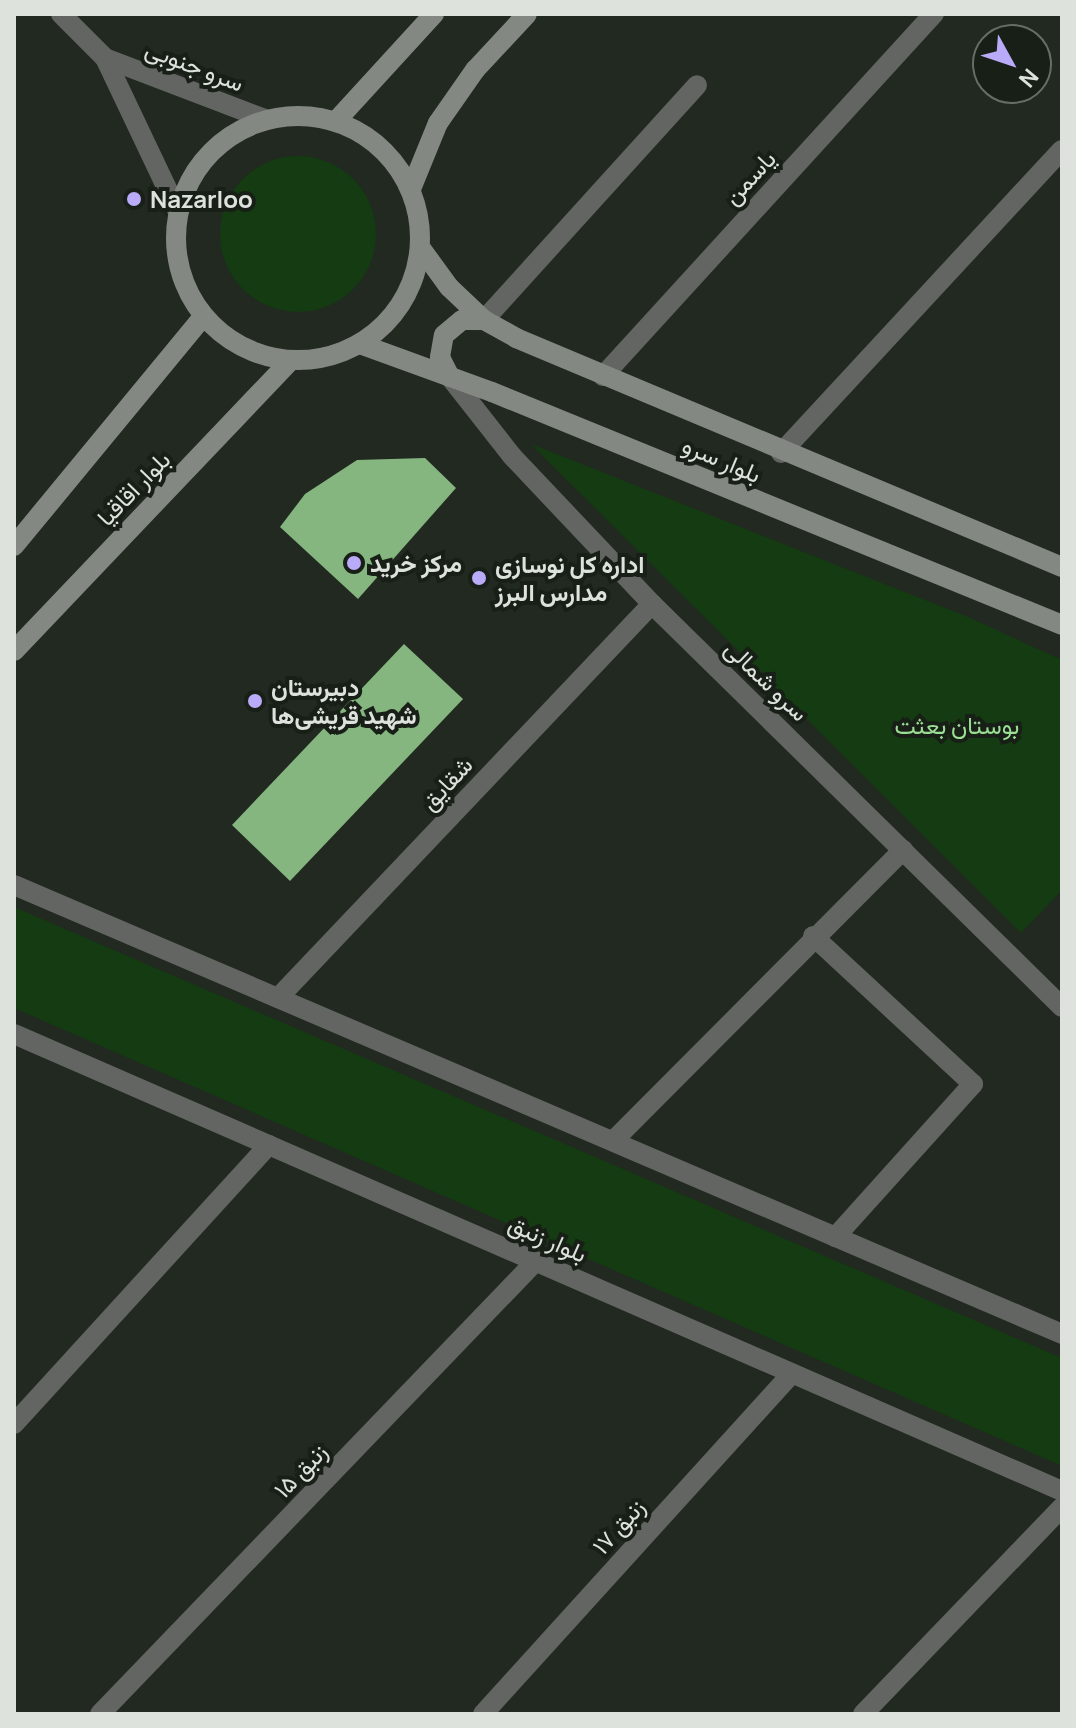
<!DOCTYPE html>
<meta charset="utf-8">
<style>
body{margin:0}
#map{position:relative;width:1076px;height:1728px;overflow:hidden;background:#212920;font-family:Manrope,Vazirmatn,sans-serif}
div>[style]{position:absolute}
[style*='--x']{left:calc(var(--x)*1px);top:calc(var(--y)*1px);width:calc(var(--w)*1px);rotate:calc(var(--a)*1deg)}
.green>*{inset:0;background:#143b11}
.round{border-radius:50%}
.building>*{inset:0;background:#85b680}
.minor>*{height:20px;margin:-10px;padding:0 10px;transform-origin:10px;border-radius:10px;background:#626561}
.tertiary>*{height:20px;margin:-10px;padding:0 10px;transform-origin:10px;border-radius:10px;background:#626561}
.secondary>*{height:20px;margin:-10px;padding:0 10px;transform-origin:10px;border-radius:10px;background:#838982}
.secondary>.ring{margin:-10px;padding:0;box-sizing:content-box;background:none;border:20px solid #838982;border-radius:50%}
.dots>*{width:22px;height:22px;translate:-50% -50%;box-sizing:border-box;border:4px solid #181f17;border-radius:50%}
span{translate:-50% -50%;white-space:nowrap;text-align:center;line-height:1.15;-webkit-text-stroke:8px #181f17;paint-order:stroke}
.street-label{font-size:24px;color:#dde2dd}
.poi-label{font-size:24px;color:#dde2dd;font-weight:700}
.left{translate:0 -50%;text-align:left}
.park-label{font-size:24px;color:#9bde94}
.frame{position:absolute;inset:0;border:16px solid #dde2dd;pointer-events:none}
.north{position:absolute;left:972px;top:24px;width:80px;height:80px;box-sizing:border-box;background:#181f17;border:2px solid #676d66;border-radius:50%;rotate:130deg;font-size:22px;font-weight:700;line-height:32px;text-align:center;color:#dde2dd}
.north::after{content:'';display:block;margin:auto;width:28px;height:36px;background:#b9abf7;clip-path:polygon(50% 0,100% 100%,50% 72%,0 100%)}
</style>
<div id="map">
<div class="green">
<i class="round" style="left:220px;top:156px;width:156px;height:156px"></i>
<i style="clip-path:polygon(531px 444px,968px 617px,1062px 660px,1062px 890px,1021px 933px)"></i>
<i style="clip-path:polygon(14px 907px,1062px 1358px,1062px 1466px,14px 1008px)"></i>
</div>
<div class="building">
<i style="clip-path:polygon(425px 458px,456px 488px,358px 599px,280px 527px,305px 494px,357px 460px)"></i>
<i style="clip-path:polygon(404px 644px,463px 699px,290px 881px,232px 825px)"></i>
</div>
<div class="minor">
<i style="--x:484;--y:320;--w:317;--a:-47.8"></i>
<i style="--x:603;--y:376;--w:491;--a:-47.6"></i>
<i style="--x:781;--y:453;--w:413;--a:-47.2"></i>
<i style="--x:813;--y:936;--w:218;--a:42.8"></i>
<i style="--x:973;--y:1084;--w:206;--a:132"></i>
<i style="--x:278;--y:998;--w:543;--a:-46.49"></i>
<i style="--x:613;--y:1141;--w:411;--a:-45.1"></i>
<i style="--x:14;--y:1424;--w:378;--a:-47.6"></i>
<i style="--x:100;--y:1714;--w:629;--a:-46.1"></i>
<i style="--x:483;--y:1714;--w:460;--a:-47.8"></i>
<i style="--x:863;--y:1714;--w:287;--a:-46.1"></i>
</div>
<div class="tertiary">
<i style="--x:61;--y:14;--w:62;--a:45"></i>
<i style="--x:105;--y:58;--w:170;--a:64.6"></i>
<i style="--x:105;--y:58;--w:173;--a:20.9"></i>
<i style="--x:450;--y:377;--w:100;--a:51.9"></i>
<i style="--x:512;--y:456;--w:204;--a:46.6"></i>
<i style="--x:652;--y:604;--w:575;--a:44.51"></i>
<i style="--x:14;--y:885;--w:1140;--a:23.19"></i>
<i style="--x:14;--y:1034;--w:1143;--a:23.56"></i>
</div>
<div class="secondary">
<i class="ring" style="left:176px;top:116px;width:224px;height:224px"></i>
<i style="--x:336;--y:121;--w:145;--a:-47.5"></i>
<i style="--x:411;--y:189;--w:71;--a:-67.8"></i>
<i style="--x:438;--y:123;--w:65;--a:-55.1"></i>
<i style="--x:475;--y:70;--w:76;--a:-47.1"></i>
<i style="--x:420;--y:247;--w:49;--a:54.1"></i>
<i style="--x:449;--y:287;--w:48;--a:43.3"></i>
<i style="--x:484;--y:320;--w:37;--a:29"></i>
<i style="--x:516;--y:338;--w:592;--a:22.75"></i>
<i style="--x:360;--y:344;--w:140;--a:20"></i>
<i style="--x:492;--y:392;--w:616;--a:22.23"></i>
<i style="--x:450;--y:377;--w:22;--a:-117"></i>
<i style="--x:440;--y:357;--w:22;--a:-80"></i>
<i style="--x:444;--y:335;--w:23;--a:-40"></i>
<i style="--x:462;--y:320;--w:22;--a:0"></i>
<i style="--x:14;--y:546;--w:297;--a:-50.5"></i>
<i style="--x:14;--y:651;--w:400;--a:-46.4"></i>
</div>
<div class="dots">
<i style="left:134px;top:199px;background:#b9abf7"></i>
<i style="left:354px;top:563px;background:#b9abf7"></i>
<i style="left:479px;top:578px;background:#b9abf7"></i>
<i style="left:255px;top:701px;background:#b9abf7"></i>
</div>
<div class="street-label">
<span style="left:195px;top:65px;rotate:21deg">سرو جنوبی</span>
<span style="left:749px;top:177px;rotate:-47deg">یاسمن</span>
<span style="left:722px;top:459px;rotate:23deg">بلوار سرو</span>
<span style="left:133px;top:488px;rotate:-46deg">بلوار اقاقیا</span>
<span style="left:767px;top:680px;rotate:44deg">سرو شمالی</span>
<span style="left:446px;top:783px;rotate:-47deg">شقایق</span>
<span style="left:548px;top:1238px;rotate:24deg">بلوار زنبق</span>
<span style="left:300px;top:1470px;rotate:-46deg">زنبق ۱۵</span>
<span style="left:618px;top:1526px;rotate:-48deg">زنبق ۱۷</span>
</div>
<div class="poi-label">
<span class="left" style="left:150px;top:199px">Nazarloo</span>
<span class="left" style="left:370px;top:563px">مرکز خرید</span>
<span class="left" style="left:495px;top:578px">اداره کل نوسازی<br>مدارس البرز</span>
<span class="left" style="left:271px;top:701px">دبیرستان<br>شهید قریشی‌ها</span>
</div>
<div class="park-label">
<span style="left:957px;top:725px">بوستان بعثت</span>
</div>
<div class="frame"></div>
<div class="north">N</div>
</div>
